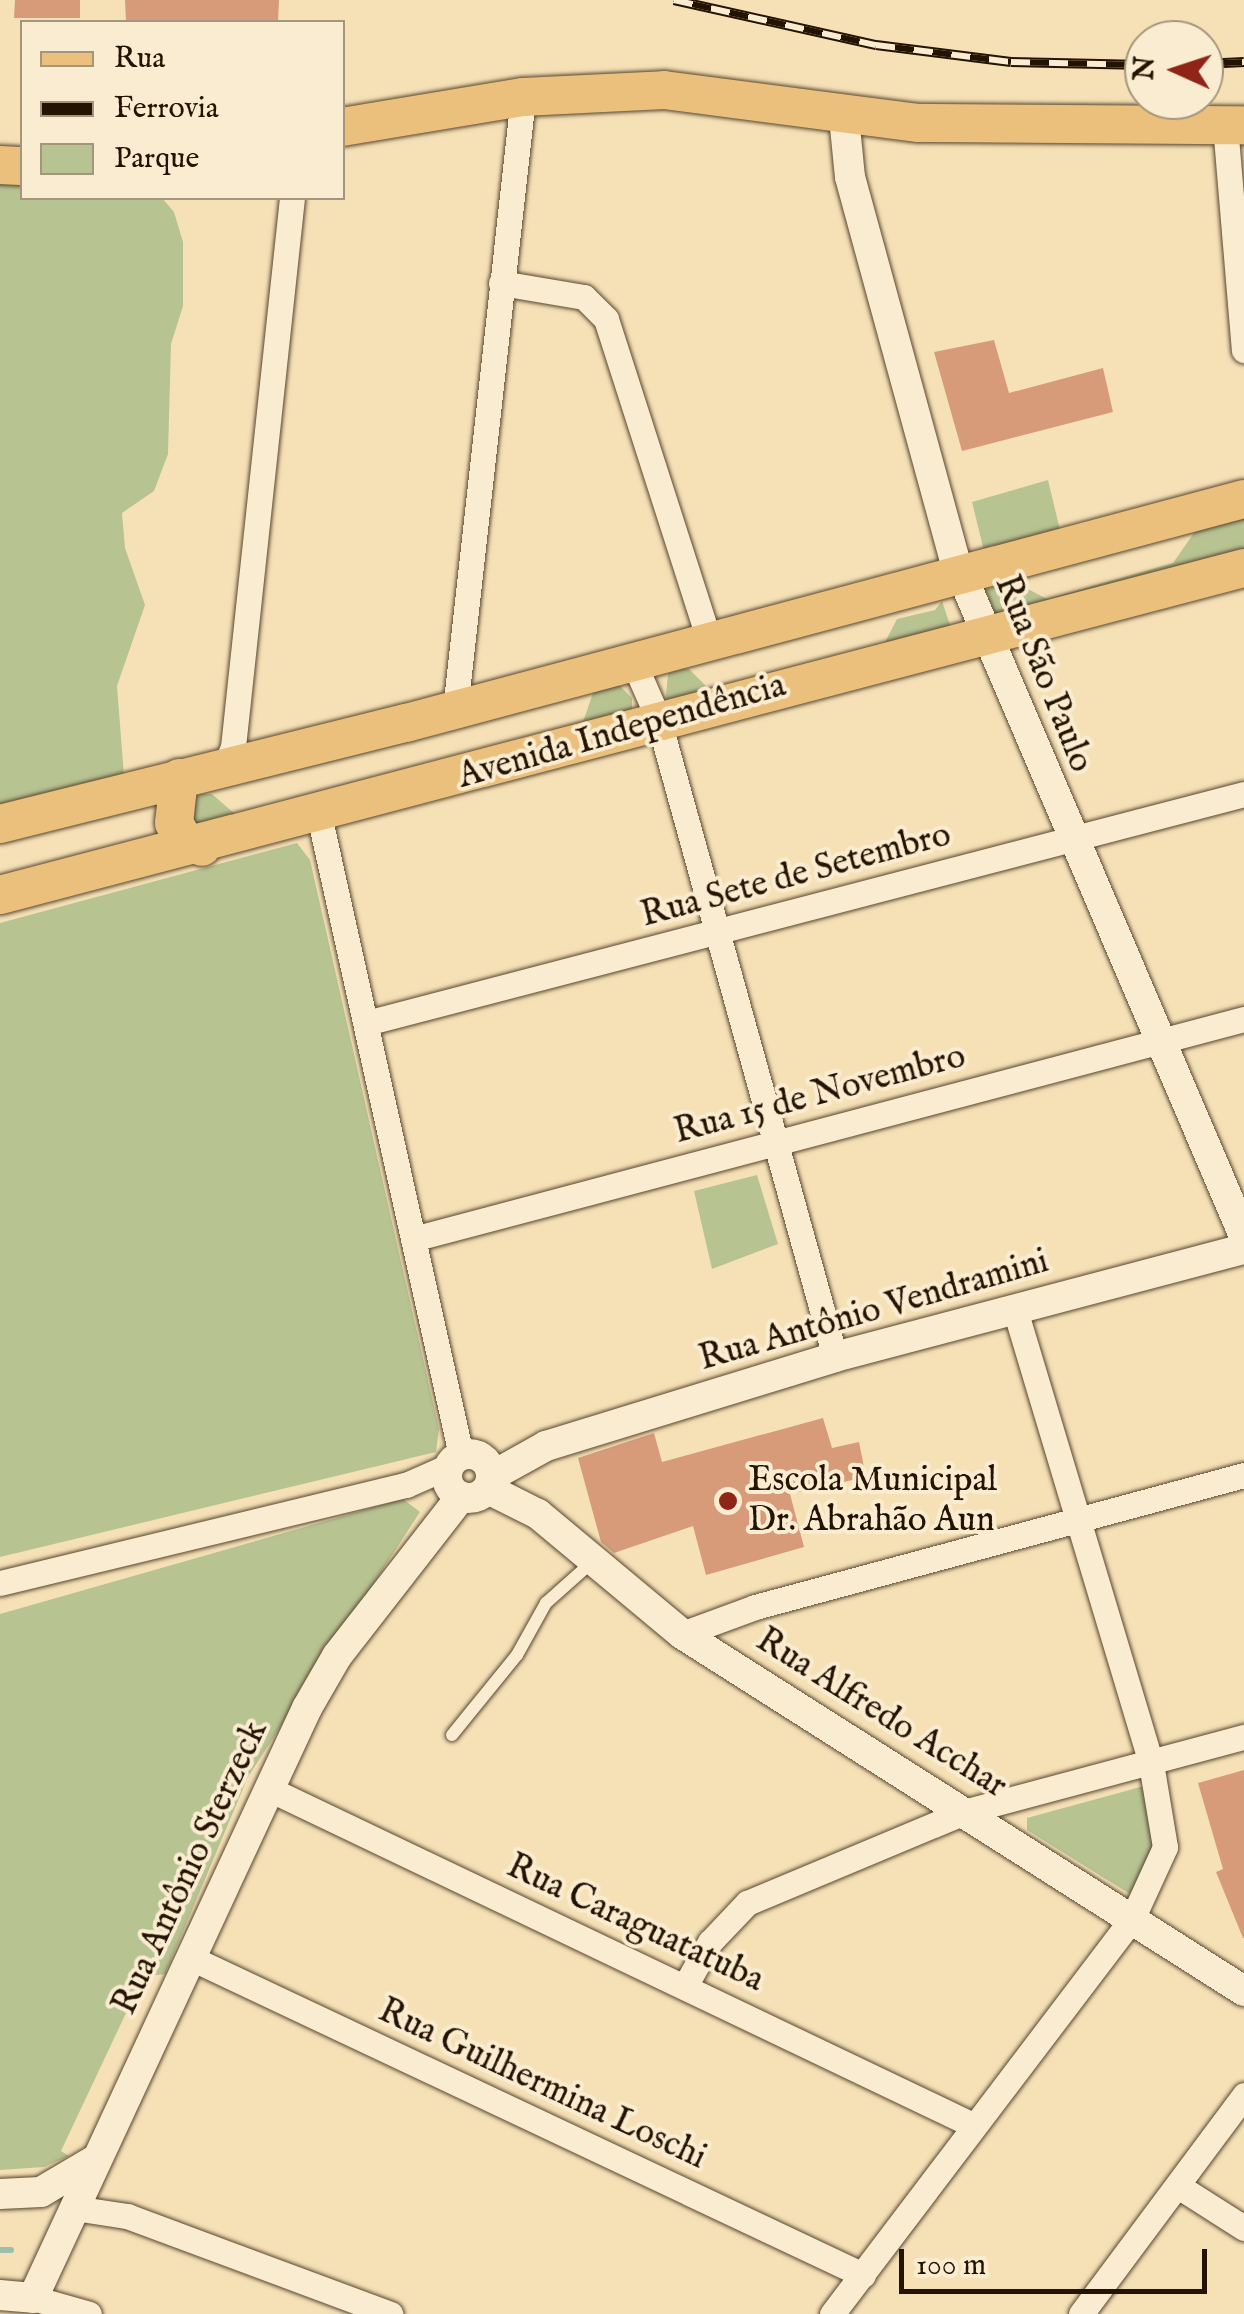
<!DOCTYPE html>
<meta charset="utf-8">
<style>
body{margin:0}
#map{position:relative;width:1244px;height:2314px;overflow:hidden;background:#f6e1b7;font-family:"IM FELL English",serif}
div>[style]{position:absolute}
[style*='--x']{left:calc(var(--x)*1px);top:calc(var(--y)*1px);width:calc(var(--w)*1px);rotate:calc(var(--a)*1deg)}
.green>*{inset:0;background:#b8c392}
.stream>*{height:6px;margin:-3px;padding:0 3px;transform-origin:3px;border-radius:3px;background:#9dbead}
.building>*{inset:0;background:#d79b7a}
.roads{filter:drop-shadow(0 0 2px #58462e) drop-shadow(0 0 2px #58462e)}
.service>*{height:12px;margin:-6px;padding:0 6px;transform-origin:6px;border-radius:6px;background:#f9ecd0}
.minor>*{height:25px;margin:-12.5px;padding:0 12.5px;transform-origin:12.5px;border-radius:12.5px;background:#f9ecd0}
.tertiary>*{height:30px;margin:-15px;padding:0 15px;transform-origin:15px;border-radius:15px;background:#f9ecd0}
.tertiary>.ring{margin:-15px;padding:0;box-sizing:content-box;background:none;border:30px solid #f9ecd0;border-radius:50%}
.primary>*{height:38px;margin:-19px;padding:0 19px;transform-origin:19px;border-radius:19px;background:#ebc07c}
.rail>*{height:10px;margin-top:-5px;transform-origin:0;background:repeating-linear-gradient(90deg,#f9ecd0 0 19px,#241300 0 38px);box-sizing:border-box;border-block:2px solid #241300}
.dots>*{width:28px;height:28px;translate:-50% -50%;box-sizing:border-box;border:5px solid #f9ecd0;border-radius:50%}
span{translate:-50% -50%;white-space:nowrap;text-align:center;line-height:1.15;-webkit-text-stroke:8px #f9ecd0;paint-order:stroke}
.street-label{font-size:35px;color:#241300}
.poi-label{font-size:35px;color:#241300}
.left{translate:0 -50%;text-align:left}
.legend{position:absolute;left:20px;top:20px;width:325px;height:180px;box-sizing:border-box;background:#f9ecd0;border:2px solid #a4957d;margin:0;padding:12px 18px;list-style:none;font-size:30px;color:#241300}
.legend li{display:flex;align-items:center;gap:20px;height:50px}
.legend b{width:50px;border:2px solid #a4957d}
.north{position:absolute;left:1124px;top:20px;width:100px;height:100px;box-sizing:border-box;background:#f9ecd0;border:2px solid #a4957d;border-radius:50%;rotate:273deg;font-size:28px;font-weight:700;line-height:40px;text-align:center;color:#241300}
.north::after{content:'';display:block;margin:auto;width:35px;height:45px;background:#8f2418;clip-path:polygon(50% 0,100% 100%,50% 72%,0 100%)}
.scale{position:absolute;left:899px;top:2249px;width:308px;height:45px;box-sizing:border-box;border:5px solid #241300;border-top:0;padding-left:12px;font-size:30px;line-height:35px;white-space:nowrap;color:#241300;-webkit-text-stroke:8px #f9ecd0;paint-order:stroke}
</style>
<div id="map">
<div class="green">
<i style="clip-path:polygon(0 175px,22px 179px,22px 198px,162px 198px,174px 212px,183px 242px,183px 306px,171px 344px,168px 454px,154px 491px,122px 513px,125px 548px,145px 605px,117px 686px,124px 776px,0 812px)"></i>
<i style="clip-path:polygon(1048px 480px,1060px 530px,984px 551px,972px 502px)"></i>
<i style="clip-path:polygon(1244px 517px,1244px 559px,999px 626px,986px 590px,1011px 580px,1047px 599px,1173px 563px,1196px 530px)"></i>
<i style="clip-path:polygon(942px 601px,954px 637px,669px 704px,666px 696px,668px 674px,678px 668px,689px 669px,709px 689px,884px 644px,897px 619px,935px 610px)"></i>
<i style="clip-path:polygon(618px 684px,632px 698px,632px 710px,203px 838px,183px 810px,201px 794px,212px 794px,236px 815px,583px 722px,594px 690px)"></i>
<i style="clip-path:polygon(297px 843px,310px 860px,439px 1429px,436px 1452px,0 1557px,0 923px)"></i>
<i style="clip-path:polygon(757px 1175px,778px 1244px,712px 1269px,694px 1191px)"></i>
<i style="clip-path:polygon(403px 1499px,420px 1512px,248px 1777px,165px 1974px,143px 1977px,61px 2151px,69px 2156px,44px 2167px,0 2170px,0 1614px)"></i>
<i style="clip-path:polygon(1144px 1786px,1157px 1850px,1133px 1896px,1027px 1830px,1027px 1818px)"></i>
</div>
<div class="stream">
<i style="--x:0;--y:2250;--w:11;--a:0"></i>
</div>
<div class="building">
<i style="clip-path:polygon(15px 0,80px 0,80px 18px,14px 18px)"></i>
<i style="clip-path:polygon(125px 0,279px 0,278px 22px,126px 22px)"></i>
<i style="clip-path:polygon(994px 340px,1009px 393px,1103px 368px,1113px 412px,962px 451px,934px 352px)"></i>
<i style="clip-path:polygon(823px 1418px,832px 1448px,859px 1442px,866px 1477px,790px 1494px,804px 1547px,706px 1575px,693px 1526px,614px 1553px,601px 1542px,578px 1458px,654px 1433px,662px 1462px)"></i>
<i style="clip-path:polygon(1244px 1770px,1244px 1938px,1243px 1938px,1216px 1872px,1223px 1869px,1198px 1783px)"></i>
</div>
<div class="roads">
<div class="service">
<i style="--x:452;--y:1735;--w:103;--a:-50.9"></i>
<i style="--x:517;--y:1655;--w:60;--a:-60.9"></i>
<i style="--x:546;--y:1603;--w:62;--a:-41.7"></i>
</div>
<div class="minor">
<i style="--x:1225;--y:125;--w:226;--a:85.2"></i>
<i style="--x:501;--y:283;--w:84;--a:9.6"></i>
<i style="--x:584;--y:297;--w:31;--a:45"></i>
<i style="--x:606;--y:319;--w:336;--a:72.2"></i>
<i style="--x:633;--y:661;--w:62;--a:66.3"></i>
<i style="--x:658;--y:718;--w:663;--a:74.52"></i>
<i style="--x:455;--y:710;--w:617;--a:-83.67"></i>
<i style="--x:225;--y:766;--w:21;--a:-67"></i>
<i style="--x:233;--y:747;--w:552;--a:-83.87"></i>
<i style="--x:319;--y:815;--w:656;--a:77.49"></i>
<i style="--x:366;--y:1023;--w:907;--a:-14.62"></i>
<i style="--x:413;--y:1239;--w:860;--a:-14.83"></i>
<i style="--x:0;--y:1583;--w:418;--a:-13.6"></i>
<i style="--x:406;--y:1485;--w:47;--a:-23.8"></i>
<i style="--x:682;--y:1634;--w:78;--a:-20.3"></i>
<i style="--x:755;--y:1607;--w:507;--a:-15.11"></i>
<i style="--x:267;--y:1788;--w:782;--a:25.52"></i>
<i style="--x:191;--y:1958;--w:743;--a:25.25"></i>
<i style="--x:685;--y:1986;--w:51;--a:-60.4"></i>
<i style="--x:710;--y:1942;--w:54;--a:-46.5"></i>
<i style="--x:747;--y:1903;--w:238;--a:-22.7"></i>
<i style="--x:967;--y:1811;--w:287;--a:-15"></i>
<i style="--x:1178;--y:2186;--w:78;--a:32.5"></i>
<i style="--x:74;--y:2208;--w:54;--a:8.6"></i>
<i style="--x:127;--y:2216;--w:281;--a:20.4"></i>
<i style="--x:33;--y:2298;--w:58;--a:15.9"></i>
<i style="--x:832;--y:2314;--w:498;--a:-52.8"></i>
<i style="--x:1133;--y:1917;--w:77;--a:-65.4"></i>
<i style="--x:1165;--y:1847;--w:85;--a:-99.5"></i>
<i style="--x:1151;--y:1763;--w:473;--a:-106.7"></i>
<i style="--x:1081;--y:2314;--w:273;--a:-53.3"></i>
</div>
<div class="tertiary">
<i style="--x:844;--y:117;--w:60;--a:84.3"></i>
<i style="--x:850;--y:177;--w:394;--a:74.7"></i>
<i style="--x:954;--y:557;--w:738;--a:66.87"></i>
<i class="ring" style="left:447px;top:1454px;width:14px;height:14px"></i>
<i style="--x:492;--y:1476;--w:62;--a:-29.1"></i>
<i style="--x:546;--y:1446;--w:302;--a:-17.1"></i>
<i style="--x:835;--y:1357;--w:423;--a:-14.8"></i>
<i style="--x:488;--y:1489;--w:56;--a:26.6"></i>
<i style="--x:538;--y:1514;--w:187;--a:39.8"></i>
<i style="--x:682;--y:1634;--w:666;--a:32.42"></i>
<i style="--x:0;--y:2194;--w:41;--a:-2.8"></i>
<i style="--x:41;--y:2192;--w:63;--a:-30.7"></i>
<i style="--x:0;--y:2295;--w:33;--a:5"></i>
<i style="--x:33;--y:2298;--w:651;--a:-65.09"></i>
<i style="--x:307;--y:1708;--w:60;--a:-60"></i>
<i style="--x:337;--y:1656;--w:202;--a:-52.1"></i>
</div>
<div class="primary">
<i style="--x:342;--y:127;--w:183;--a:-9.4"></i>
<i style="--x:523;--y:97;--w:141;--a:-2.8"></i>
<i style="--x:664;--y:90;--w:257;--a:7.4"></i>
<i style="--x:919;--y:123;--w:325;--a:0.4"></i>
<i style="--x:0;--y:165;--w:22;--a:3"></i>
<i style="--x:179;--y:778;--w:45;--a:96.3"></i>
<i style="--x:174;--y:823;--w:20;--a:60"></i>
<i style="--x:184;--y:840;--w:19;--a:21"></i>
<i style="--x:0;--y:824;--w:418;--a:-14"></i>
<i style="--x:406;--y:723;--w:867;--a:-14.97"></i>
<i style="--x:0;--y:895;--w:1286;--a:-14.73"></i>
</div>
</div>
<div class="rail">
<i style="--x:674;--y:0;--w:207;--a:12.6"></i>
<i style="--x:876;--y:45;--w:136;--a:7.2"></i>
<i style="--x:1011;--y:62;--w:133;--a:1.3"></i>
<i style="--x:1204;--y:64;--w:40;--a:-2.9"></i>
</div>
<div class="dots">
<i style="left:728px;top:1501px;background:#8f2418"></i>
</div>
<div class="street-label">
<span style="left:1043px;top:674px;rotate:68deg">Rua São Paulo</span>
<span style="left:622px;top:732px;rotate:-16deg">Avenida Independência</span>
<span style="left:796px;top:876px;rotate:-15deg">Rua Sete de Setembro</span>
<span style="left:820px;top:1095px;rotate:-15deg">Rua 15 de Novembro</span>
<span style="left:874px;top:1311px;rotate:-16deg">Rua Antônio Vendramini</span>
<span style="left:881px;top:1714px;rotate:32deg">Rua Alfredo Acchar</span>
<span style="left:191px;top:1868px;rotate:-65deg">Rua Antônio Sterzeck</span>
<span style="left:635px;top:1924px;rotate:25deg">Rua Caraguatatuba</span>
<span style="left:542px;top:2085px;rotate:25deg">Rua Guilhermina Loschi</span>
</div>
<div class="poi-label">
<span class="left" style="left:748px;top:1501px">Escola Municipal<br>Dr. Abrahão Aun</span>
</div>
<ul class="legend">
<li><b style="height:12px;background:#ebc07c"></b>Rua</li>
<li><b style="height:12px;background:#241300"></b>Ferrovia</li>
<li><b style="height:28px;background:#b8c392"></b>Parque</li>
</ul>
<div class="north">N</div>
<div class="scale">100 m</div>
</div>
